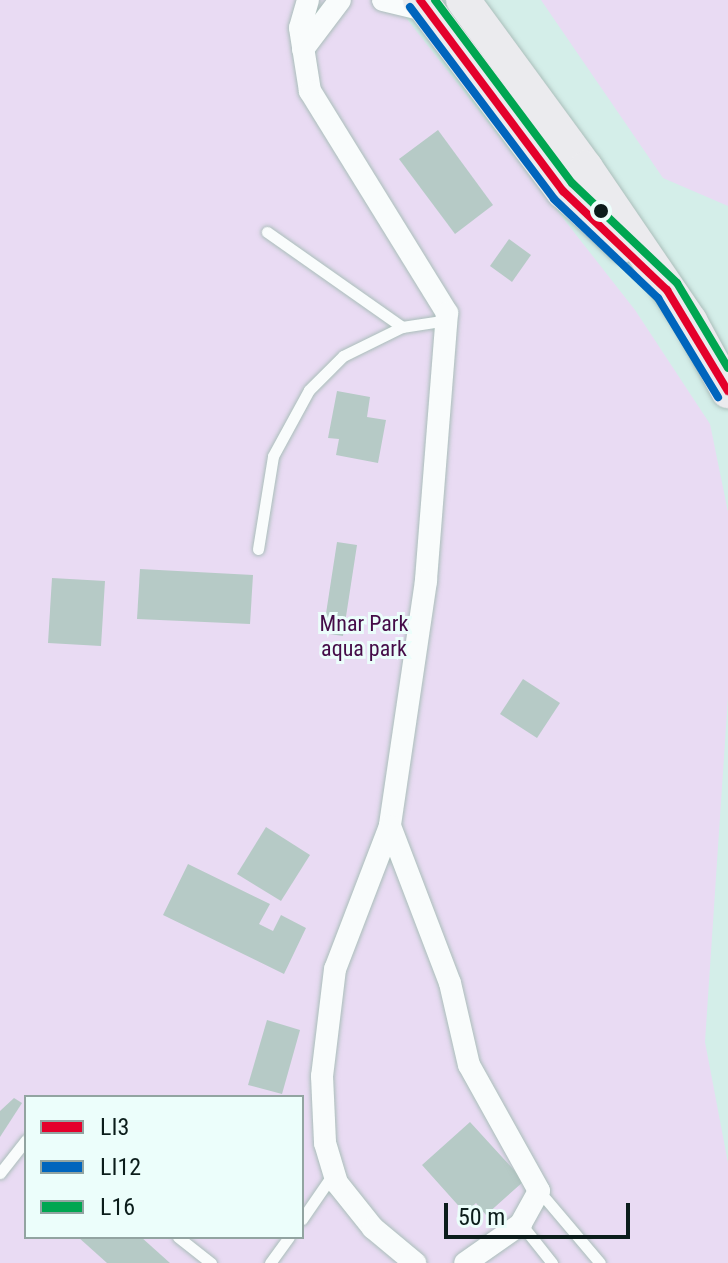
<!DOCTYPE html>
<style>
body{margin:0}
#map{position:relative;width:728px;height:1263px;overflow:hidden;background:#d4eee9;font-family:"Roboto Condensed",sans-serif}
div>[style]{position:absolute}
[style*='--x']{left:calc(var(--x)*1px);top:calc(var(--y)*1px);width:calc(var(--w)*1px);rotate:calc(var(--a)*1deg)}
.green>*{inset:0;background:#e9dbf3}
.building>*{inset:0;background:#b6cac6}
.roads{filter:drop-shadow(0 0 2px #aabeba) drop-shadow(0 0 2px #aabeba)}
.lane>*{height:11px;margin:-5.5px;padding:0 5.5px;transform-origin:5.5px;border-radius:5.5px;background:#f9fcfc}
.street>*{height:22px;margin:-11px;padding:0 11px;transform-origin:11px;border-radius:11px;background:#f9fcfc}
.primary>*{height:34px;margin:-17px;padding:0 17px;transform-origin:17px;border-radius:17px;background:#ebebee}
.bus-1>*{height:8px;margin:-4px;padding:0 4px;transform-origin:4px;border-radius:4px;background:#e4002b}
.bus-2>*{height:8px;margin:-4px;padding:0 4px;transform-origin:4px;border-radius:4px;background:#0065bd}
.bus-3>*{height:8px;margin:-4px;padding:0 4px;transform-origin:4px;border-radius:4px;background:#00a651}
.dots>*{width:22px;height:22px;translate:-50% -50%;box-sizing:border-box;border:4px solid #ecfefb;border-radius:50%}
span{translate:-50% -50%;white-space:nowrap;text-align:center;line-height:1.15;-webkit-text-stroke:6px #ecfefb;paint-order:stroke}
.park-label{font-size:22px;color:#450c48}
.legend{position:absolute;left:24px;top:1095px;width:280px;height:144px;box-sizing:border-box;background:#ecfefb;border:2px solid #92a4a1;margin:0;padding:10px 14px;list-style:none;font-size:24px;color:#0b1d1b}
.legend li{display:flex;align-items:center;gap:16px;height:40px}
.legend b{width:40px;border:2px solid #92a4a1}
.scale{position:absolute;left:444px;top:1203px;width:186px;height:36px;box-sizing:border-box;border:4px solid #0b1d1b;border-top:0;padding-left:10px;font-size:24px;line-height:28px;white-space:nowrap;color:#0b1d1b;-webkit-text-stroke:6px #ecfefb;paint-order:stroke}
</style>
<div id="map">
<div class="green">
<i style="clip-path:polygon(evenodd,0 0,392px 0,635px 310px,710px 424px,728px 512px,728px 697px,705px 1042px,728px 1163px,728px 1263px,0 1263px,0 0,26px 1097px,302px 1097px,302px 1237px,26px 1237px,26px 1097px)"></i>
<i style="clip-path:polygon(541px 0,728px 0,728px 206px,663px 178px)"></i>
</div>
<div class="building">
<i style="clip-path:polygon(438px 130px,493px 205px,455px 234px,399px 159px)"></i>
<i style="clip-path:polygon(509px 239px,531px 255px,512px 282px,490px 266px)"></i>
<i style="clip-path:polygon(337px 391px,370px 397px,367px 417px,386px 420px,378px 463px,336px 455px,339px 439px,328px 438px)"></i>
<i style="clip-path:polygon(337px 542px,357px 545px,343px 636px,323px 633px)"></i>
<i style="clip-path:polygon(140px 569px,253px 575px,250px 624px,137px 619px)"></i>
<i style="clip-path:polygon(52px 578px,105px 581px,101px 646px,48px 643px)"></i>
<i style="clip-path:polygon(523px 679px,560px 703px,537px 738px,500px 714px)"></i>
<i style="clip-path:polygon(266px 827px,310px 855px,281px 901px,237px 874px)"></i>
<i style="clip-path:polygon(188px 864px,270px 904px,259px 924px,273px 931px,281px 915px,306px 928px,284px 974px,163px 915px)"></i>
<i style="clip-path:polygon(267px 1020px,300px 1030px,282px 1094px,248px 1085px)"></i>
<i style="clip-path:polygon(14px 1098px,22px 1103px,0 1137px,0 1111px)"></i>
<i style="clip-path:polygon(470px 1122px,524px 1181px,486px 1215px,476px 1203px,465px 1213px,422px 1165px)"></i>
<i style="clip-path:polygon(78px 1237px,141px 1237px,170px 1263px,107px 1263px)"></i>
</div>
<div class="roads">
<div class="lane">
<i style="--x:267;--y:232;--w:165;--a:35.1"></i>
<i style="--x:258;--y:549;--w:94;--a:-80.8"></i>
<i style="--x:273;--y:456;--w:75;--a:-61.4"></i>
<i style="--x:309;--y:390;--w:48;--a:-45"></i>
<i style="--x:343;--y:356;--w:66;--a:-26.2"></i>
<i style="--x:402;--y:327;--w:47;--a:-8.7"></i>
<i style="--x:0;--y:1173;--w:42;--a:-51.8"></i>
<i style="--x:539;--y:1191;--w:94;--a:49.7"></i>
<i style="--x:302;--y:1219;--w:55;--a:-55.4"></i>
<i style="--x:521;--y:1224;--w:50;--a:51.5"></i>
<i style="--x:178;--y:1237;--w:42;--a:38.2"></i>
<i style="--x:270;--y:1263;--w:32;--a:-54"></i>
</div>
<div class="street">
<i style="--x:308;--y:0;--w:29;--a:106"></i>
<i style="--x:300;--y:28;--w:64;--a:81"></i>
<i style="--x:310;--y:91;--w:261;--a:58.3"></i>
<i style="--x:447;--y:313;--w:269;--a:94.5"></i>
<i style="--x:426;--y:581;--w:248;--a:98.4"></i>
<i style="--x:390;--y:826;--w:153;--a:111"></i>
<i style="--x:335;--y:969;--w:108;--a:96.9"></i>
<i style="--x:322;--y:1076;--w:67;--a:87.4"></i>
<i style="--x:325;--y:1143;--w:42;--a:73.3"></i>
<i style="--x:337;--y:1183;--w:58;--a:51.3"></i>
<i style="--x:373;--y:1228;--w:55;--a:39.8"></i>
<i style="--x:383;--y:0;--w:46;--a:13.7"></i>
<i style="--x:303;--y:49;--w:61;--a:-52.9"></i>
<i style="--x:390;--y:826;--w:168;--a:69.1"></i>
<i style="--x:450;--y:983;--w:84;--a:77"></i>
<i style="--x:469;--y:1065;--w:144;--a:60.9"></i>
<i style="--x:539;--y:1191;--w:38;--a:119"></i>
<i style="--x:521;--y:1224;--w:68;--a:145.1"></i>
</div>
<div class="primary">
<i style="--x:420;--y:0;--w:239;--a:53.2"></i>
<i style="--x:563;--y:191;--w:81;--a:42.5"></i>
<i style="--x:463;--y:0;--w:208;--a:53.8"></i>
<i style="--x:586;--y:168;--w:185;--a:55.8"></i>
<i style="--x:690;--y:321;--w:80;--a:61.5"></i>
</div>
</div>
<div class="bus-1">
<i style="--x:420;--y:0;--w:239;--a:53.2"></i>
<i style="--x:563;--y:191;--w:144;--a:43.6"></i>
<i style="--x:667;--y:290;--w:118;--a:58.9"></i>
</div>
<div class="bus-2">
<i style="--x:410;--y:7;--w:240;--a:53.1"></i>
<i style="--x:554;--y:199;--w:144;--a:43.6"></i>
<i style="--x:658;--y:298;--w:116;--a:58.8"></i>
</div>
<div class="bus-3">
<i style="--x:435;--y:0;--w:229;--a:53.2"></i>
<i style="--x:572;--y:183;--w:145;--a:43.6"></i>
<i style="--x:677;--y:283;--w:99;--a:59"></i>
</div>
<div class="dots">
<i style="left:601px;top:211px;background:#0b1d1b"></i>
</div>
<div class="park-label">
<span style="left:364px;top:636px">Mnar Park<br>aqua park</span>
</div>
<ul class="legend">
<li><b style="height:10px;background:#e4002b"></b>LI3</li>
<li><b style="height:10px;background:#0065bd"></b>LI12</li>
<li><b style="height:10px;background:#00a651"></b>L16</li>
</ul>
<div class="scale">50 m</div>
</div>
